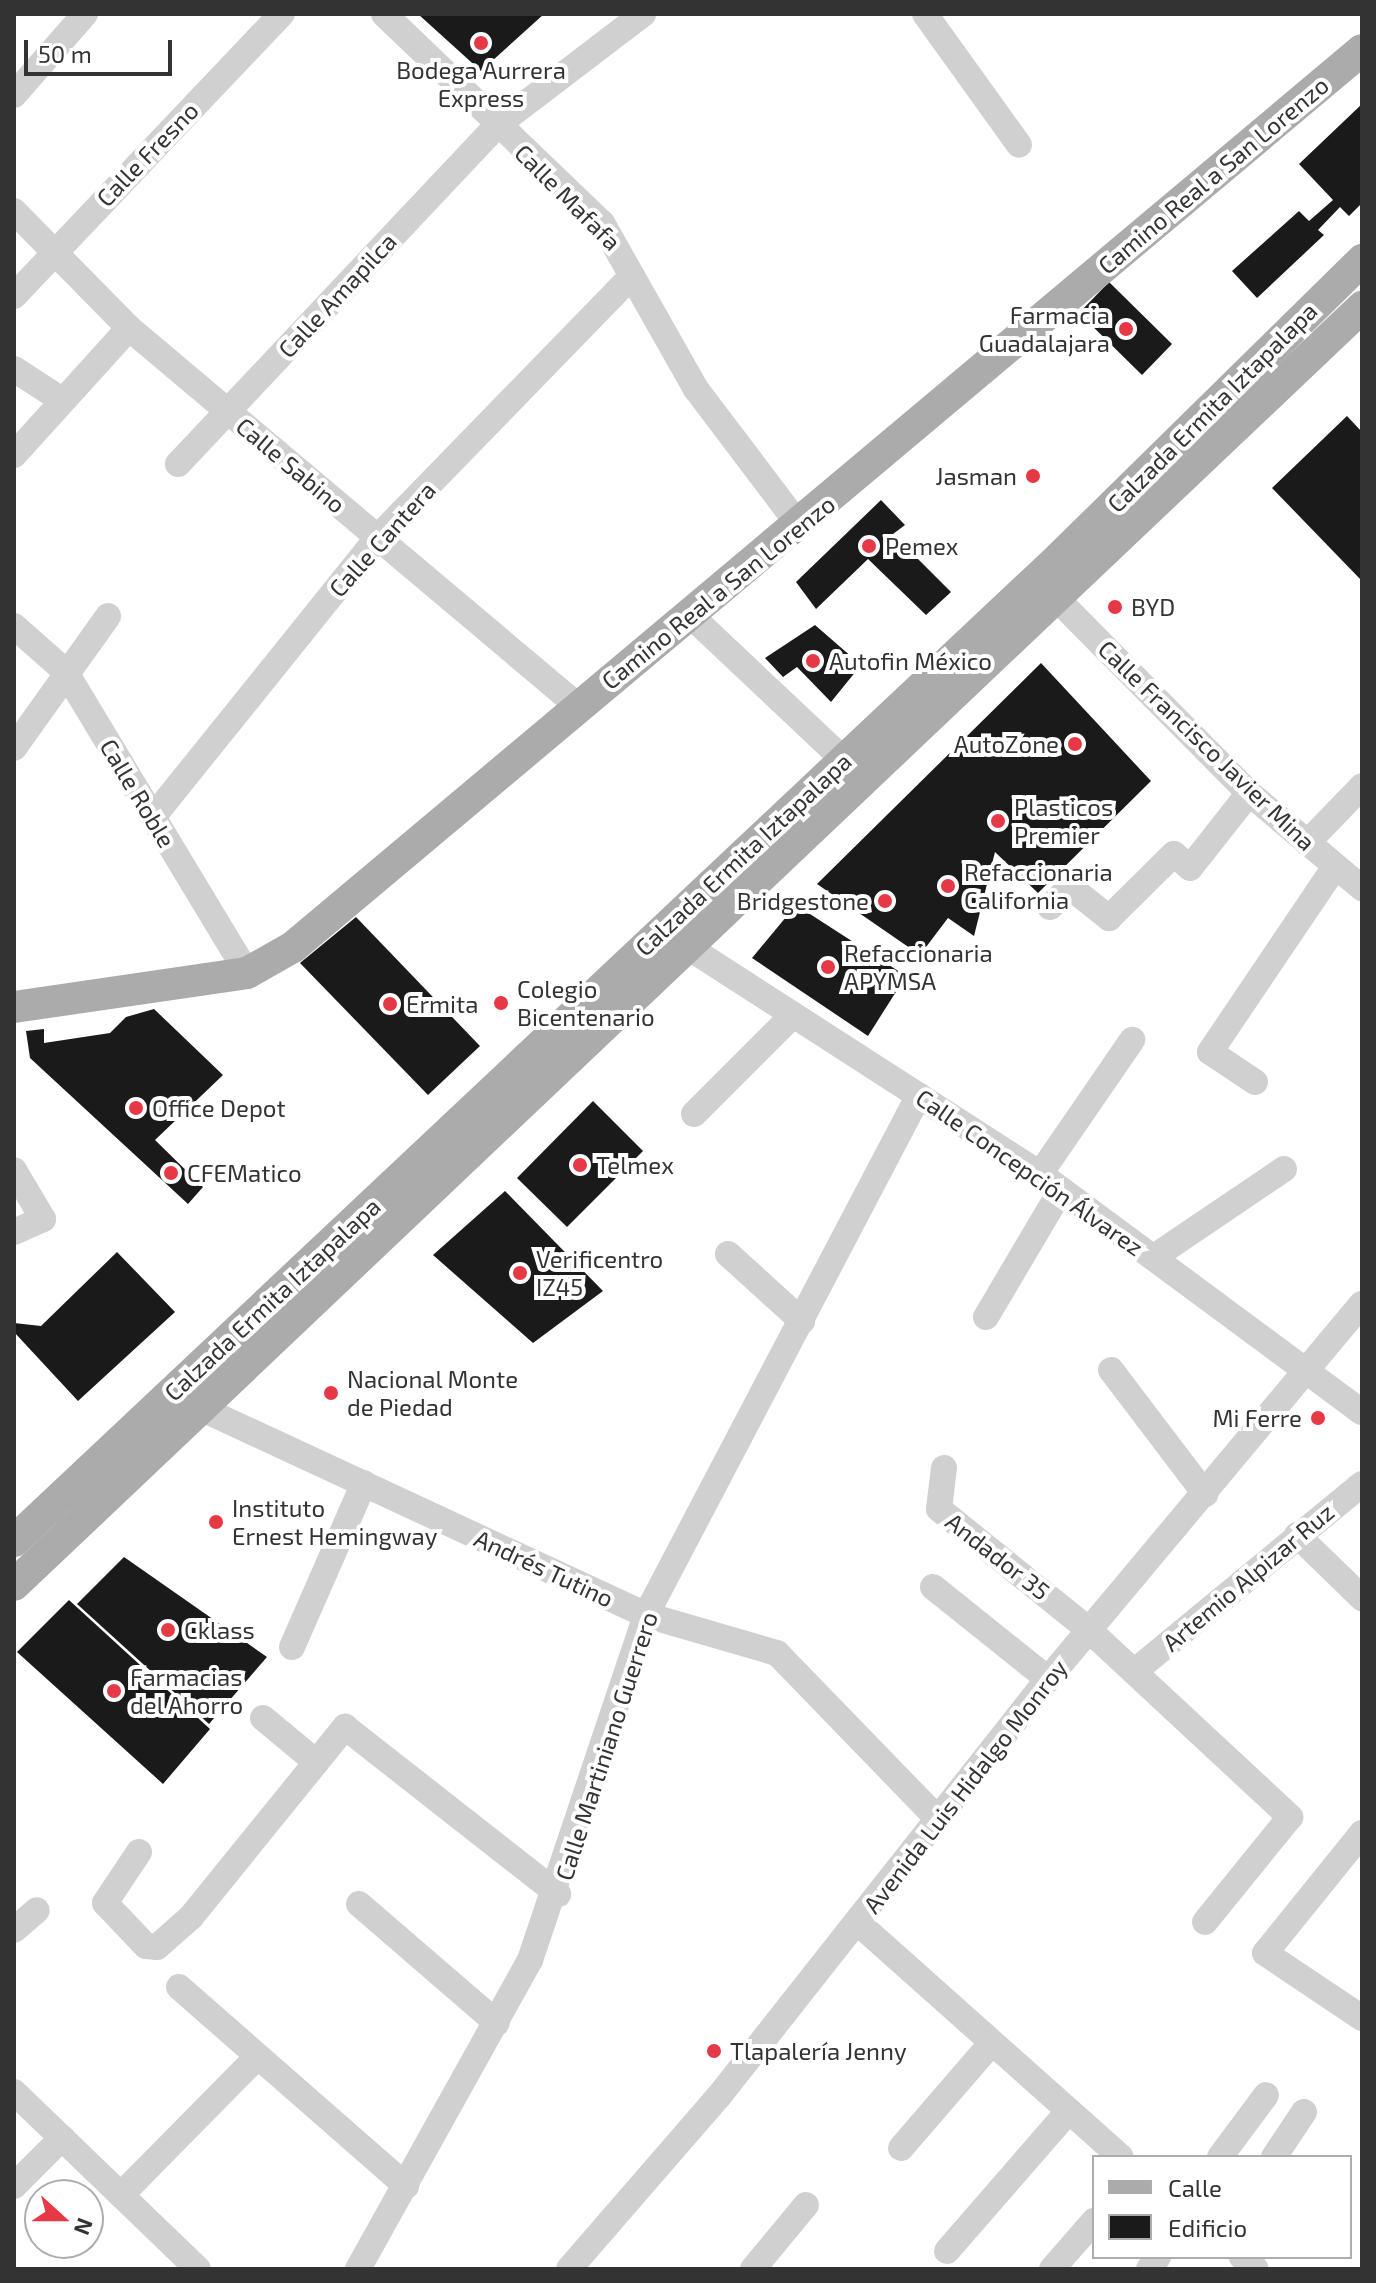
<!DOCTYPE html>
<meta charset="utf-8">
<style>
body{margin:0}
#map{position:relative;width:1376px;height:2283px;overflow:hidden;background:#fff;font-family:"Exo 2",sans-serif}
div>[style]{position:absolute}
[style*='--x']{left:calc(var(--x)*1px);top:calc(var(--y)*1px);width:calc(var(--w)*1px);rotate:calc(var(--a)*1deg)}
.building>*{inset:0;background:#1a1a1a}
.minor>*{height:26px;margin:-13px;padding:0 13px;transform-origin:13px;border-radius:13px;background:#d0d0d0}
.major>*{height:32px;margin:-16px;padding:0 16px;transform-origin:16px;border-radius:16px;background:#ababab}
.dots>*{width:22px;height:22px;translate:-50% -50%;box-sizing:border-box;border:4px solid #fff;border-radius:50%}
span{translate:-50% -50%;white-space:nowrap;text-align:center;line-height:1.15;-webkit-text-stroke:8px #fff;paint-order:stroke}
.poi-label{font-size:24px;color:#333}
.right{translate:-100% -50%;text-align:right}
.left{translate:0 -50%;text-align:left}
.street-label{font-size:24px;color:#333}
.frame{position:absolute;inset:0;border:16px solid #333;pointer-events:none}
.legend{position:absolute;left:1092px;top:2155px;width:260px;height:104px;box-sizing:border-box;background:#fff;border:2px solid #adadad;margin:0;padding:10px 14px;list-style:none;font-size:24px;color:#333}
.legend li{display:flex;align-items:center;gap:16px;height:40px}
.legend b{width:40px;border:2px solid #adadad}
.north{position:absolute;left:24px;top:2179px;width:80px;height:80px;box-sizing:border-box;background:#fff;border:2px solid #adadad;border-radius:50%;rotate:111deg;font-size:22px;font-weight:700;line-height:32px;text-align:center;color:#333}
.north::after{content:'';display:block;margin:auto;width:28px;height:36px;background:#e63946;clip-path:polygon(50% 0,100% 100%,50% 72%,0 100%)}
.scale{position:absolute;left:24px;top:40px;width:148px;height:36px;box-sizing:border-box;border:4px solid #333;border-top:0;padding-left:10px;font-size:24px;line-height:28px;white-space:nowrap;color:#333;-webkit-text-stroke:6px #fff;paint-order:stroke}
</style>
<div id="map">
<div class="building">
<i style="clip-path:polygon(418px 14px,544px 14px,481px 71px)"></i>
<i style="clip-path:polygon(1362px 104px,1362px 203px,1349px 216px,1340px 207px,1318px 230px,1324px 235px,1257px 298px,1232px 271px,1299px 211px,1309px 221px,1333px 200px,1299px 164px)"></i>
<i style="clip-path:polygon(1109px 282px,1172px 344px,1142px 375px,1079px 313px)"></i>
<i style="clip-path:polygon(1347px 416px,1362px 432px,1362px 581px,1272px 488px)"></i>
<i style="clip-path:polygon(881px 500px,905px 525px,893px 534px,951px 592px,926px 615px,868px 559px,816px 609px,796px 582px)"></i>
<i style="clip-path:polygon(815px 625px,861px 665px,831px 702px,797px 667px,783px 677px,765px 658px)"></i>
<i style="clip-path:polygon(1041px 663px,1151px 781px,1038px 893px,995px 852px,974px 936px,948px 918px,920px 955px,817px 884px)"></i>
<i style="clip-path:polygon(796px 905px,906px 976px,868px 1036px,752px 958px)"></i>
<i style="clip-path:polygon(356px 917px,480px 1046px,428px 1095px,300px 963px)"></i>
<i style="clip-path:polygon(154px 1009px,223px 1075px,155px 1140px,203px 1187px,188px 1204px,30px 1058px,26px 1031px,44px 1029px,44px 1043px,110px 1033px,126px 1017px)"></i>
<i style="clip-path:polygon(593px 1101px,643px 1151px,567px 1227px,517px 1178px)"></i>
<i style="clip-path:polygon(505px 1191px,603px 1291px,533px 1343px,433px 1255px)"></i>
<i style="clip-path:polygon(117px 1252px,175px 1312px,78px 1401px,14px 1332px,14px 1323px,41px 1326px)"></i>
<i style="clip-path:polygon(124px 1557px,267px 1657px,209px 1724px,77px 1604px)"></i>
<i style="clip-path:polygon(69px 1600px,210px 1729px,163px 1784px,17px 1652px)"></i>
</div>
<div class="minor">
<i style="--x:384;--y:14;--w:302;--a:43.8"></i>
<i style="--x:602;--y:223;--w:191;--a:60.5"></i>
<i style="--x:696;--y:389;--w:169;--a:52.9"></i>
<i style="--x:925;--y:14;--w:161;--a:54.3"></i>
<i style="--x:14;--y:95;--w:108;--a:-48.8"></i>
<i style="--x:14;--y:211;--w:164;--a:45.5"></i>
<i style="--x:129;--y:328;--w:588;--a:40.1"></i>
<i style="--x:14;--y:296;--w:389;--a:-46.5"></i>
<i style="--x:14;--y:369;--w:57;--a:32.9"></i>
<i style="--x:14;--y:455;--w:171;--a:-47.8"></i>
<i style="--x:178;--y:464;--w:464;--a:-46.7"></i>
<i style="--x:496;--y:126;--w:185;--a:-37.3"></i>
<i style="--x:1055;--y:597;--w:276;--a:45.3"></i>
<i style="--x:1249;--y:793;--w:148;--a:40.1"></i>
<i style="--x:690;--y:615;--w:210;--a:43.3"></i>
<i style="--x:14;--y:626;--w:68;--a:41.4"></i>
<i style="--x:65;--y:671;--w:353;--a:58.9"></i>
<i style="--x:14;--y:748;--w:162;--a:-54.5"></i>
<i style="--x:153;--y:817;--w:358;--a:-51.2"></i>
<i style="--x:377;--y:538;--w:363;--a:-45.8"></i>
<i style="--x:1307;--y:843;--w:79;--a:-46"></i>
<i style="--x:1050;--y:907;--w:28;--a:-45"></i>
<i style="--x:1070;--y:887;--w:50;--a:38.5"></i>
<i style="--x:1109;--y:918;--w:91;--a:-44.6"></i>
<i style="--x:1174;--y:854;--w:21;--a:41"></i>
<i style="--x:1190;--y:868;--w:95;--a:-51.8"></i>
<i style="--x:688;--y:947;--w:419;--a:32.8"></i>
<i style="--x:1040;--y:1174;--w:400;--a:36.5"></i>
<i style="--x:1255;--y:1082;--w:54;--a:-146.3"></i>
<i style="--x:1210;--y:1052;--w:223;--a:-56"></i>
<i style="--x:694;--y:1114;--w:140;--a:-45"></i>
<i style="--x:14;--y:1170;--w:57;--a:59.4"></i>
<i style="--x:43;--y:1219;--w:32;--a:156"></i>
<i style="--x:1040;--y:1174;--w:163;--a:-55.5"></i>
<i style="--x:728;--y:1254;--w:100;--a:42.2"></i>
<i style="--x:1154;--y:1257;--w:157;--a:-34.1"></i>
<i style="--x:986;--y:1317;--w:147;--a:-59.4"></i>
<i style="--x:1111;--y:1370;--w:156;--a:52.8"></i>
<i style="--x:196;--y:1406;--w:496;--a:24.9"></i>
<i style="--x:646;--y:1615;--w:136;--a:16.2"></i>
<i style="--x:777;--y:1653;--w:230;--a:45.9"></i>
<i style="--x:944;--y:1468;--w:41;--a:97"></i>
<i style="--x:939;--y:1509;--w:193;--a:38.9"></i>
<i style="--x:1089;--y:1630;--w:275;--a:42.9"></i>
<i style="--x:1290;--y:1817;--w:135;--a:129"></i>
<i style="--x:1297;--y:1535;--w:91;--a:44.1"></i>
<i style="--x:933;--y:1587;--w:147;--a:38.7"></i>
<i style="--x:292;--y:1647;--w:179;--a:-66.3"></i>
<i style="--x:1135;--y:1671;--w:294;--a:-39.5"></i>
<i style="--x:263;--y:1718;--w:69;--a:39.7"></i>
<i style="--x:1362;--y:1833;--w:154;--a:128.9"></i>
<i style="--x:1265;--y:1953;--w:117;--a:33.8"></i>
<i style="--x:139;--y:1852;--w:61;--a:123.7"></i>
<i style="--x:105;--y:1903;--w:59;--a:46.4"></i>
<i style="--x:146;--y:1946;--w:11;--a:5"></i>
<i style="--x:157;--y:1947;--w:45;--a:-41.4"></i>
<i style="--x:191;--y:1917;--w:245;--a:-51"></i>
<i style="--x:345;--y:1727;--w:271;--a:38.1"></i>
<i style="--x:359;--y:1904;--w:182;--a:40.8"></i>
<i style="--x:857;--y:1922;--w:353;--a:41.7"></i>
<i style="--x:14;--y:1930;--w:30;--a:-41"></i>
<i style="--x:179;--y:1987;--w:302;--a:41.2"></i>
<i style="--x:14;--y:2092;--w:255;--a:43.9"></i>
<i style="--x:901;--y:2148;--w:135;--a:-49.2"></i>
<i style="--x:1220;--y:2157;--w:77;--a:-53.4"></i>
<i style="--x:1274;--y:2157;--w:54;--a:-56.3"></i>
<i style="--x:14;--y:2186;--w:68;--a:-45"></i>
<i style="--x:121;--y:2195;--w:192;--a:-45.4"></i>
<i style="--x:947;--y:2251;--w:183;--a:-49"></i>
<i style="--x:1242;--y:2257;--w:18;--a:41"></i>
<i style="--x:358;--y:2269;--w:354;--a:-60.9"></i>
<i style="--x:530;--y:1960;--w:364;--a:-71.4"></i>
<i style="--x:646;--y:1615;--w:587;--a:-62.3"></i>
<i style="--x:569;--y:2269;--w:229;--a:-49.1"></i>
<i style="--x:719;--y:2096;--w:531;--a:-51.73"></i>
<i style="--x:1048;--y:1679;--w:489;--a:-50.1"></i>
<i style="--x:753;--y:2269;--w:83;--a:-50.4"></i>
<i style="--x:1052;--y:2269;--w:64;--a:-48.8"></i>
<i style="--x:1149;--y:2269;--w:15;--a:-53"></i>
</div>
<div class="major">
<i style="--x:14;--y:1007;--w:235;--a:-8.3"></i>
<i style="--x:247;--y:973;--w:53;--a:-29.5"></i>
<i style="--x:293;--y:947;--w:1395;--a:-40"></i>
<i style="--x:14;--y:1541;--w:1436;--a:-43.25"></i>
<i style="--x:1060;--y:557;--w:424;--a:-44.5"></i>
<i style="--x:14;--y:1585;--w:1858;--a:-43.47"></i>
</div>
<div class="dots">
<i style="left:481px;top:43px;background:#e63946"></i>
<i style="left:1126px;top:329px;background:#e63946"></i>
<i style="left:1033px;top:476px;background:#e63946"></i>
<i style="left:869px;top:546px;background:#e63946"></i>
<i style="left:1115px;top:607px;background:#e63946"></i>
<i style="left:813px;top:661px;background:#e63946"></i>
<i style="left:1075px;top:744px;background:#e63946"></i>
<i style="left:998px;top:821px;background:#e63946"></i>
<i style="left:948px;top:886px;background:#e63946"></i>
<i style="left:885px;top:901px;background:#e63946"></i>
<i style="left:828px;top:967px;background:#e63946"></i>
<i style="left:501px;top:1003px;background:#e63946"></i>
<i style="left:390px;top:1004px;background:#e63946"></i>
<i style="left:136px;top:1108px;background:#e63946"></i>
<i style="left:580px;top:1165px;background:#e63946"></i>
<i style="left:171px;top:1173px;background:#e63946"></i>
<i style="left:520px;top:1273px;background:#e63946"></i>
<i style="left:331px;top:1393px;background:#e63946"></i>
<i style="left:1318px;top:1418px;background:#e63946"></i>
<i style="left:216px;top:1522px;background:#e63946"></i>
<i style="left:168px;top:1630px;background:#e63946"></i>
<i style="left:114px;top:1691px;background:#e63946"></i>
<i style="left:714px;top:2051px;background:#e63946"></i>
</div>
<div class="poi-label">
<span style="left:481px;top:84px">Bodega Aurrera<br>Express</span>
<span class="right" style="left:1110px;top:329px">Farmacia<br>Guadalajara</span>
<span class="right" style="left:1017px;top:476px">Jasman</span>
<span class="left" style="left:885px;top:546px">Pemex</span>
<span class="left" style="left:1131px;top:607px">BYD</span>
<span class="left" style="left:829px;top:661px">Autofin México</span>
<span class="right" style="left:1059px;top:744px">AutoZone</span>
<span class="left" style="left:1014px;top:821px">Plasticos<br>Premier</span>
<span class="left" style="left:964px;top:886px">Refaccionaria<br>California</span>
<span class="right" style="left:869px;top:901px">Bridgestone</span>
<span class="left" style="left:844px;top:967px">Refaccionaria<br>APYMSA</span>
<span class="left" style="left:517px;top:1003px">Colegio<br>Bicentenario</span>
<span class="left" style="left:406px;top:1004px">Ermita</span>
<span class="left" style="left:152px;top:1108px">Office Depot</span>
<span class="left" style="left:596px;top:1165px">Telmex</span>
<span class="left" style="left:187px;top:1173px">CFEMatico</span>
<span class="left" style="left:536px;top:1273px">Verificentro<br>IZ45</span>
<span class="left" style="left:347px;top:1393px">Nacional Monte<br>de Piedad</span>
<span class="right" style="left:1302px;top:1418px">Mi Ferre</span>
<span class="left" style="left:232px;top:1522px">Instituto<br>Ernest Hemingway</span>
<span class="left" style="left:184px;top:1630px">Cklass</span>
<span class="left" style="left:130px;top:1691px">Farmacias<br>del Ahorro</span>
<span class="left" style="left:730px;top:2051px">Tlapalería Jenny</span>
</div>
<div class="street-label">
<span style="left:147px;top:154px;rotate:-46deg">Calle Fresno</span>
<span style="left:1213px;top:175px;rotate:-40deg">Camino Real a San Lorenzo</span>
<span style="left:568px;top:197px;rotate:45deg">Calle Mafafa</span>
<span style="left:337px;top:295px;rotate:-47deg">Calle Amapilca</span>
<span style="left:1212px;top:407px;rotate:-45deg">Calzada Ermita Iztapalapa</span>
<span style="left:291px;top:465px;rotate:40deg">Calle Sabino</span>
<span style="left:382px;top:539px;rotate:-48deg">Calle Cantera</span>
<span style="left:718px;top:592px;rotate:-39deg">Camino Real a San Lorenzo</span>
<span style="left:1207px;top:745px;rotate:44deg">Calle Francisco Javier Mina</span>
<span style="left:138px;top:793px;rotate:59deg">Calle Roble</span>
<span style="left:743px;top:854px;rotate:-43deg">Calzada Ermita Iztapalapa</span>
<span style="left:1030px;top:1172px;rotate:35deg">Calle Concepción Álvarez</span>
<span style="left:272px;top:1299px;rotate:-43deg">Calzada Ermita Iztapalapa</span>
<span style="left:998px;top:1556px;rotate:38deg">Andador 35</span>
<span style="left:544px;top:1568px;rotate:25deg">Andrés Tutino</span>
<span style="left:1248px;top:1577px;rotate:-40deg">Artemio Alpizar Ruz</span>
<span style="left:606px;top:1746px;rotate:-72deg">Calle Martiniano Guerrero</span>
<span style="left:965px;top:1786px;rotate:-52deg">Avenida Luis Hidalgo Monroy</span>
</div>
<div class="frame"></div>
<ul class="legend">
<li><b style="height:10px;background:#ababab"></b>Calle</li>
<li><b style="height:22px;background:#1a1a1a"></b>Edificio</li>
</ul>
<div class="north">N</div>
<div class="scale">50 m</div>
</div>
